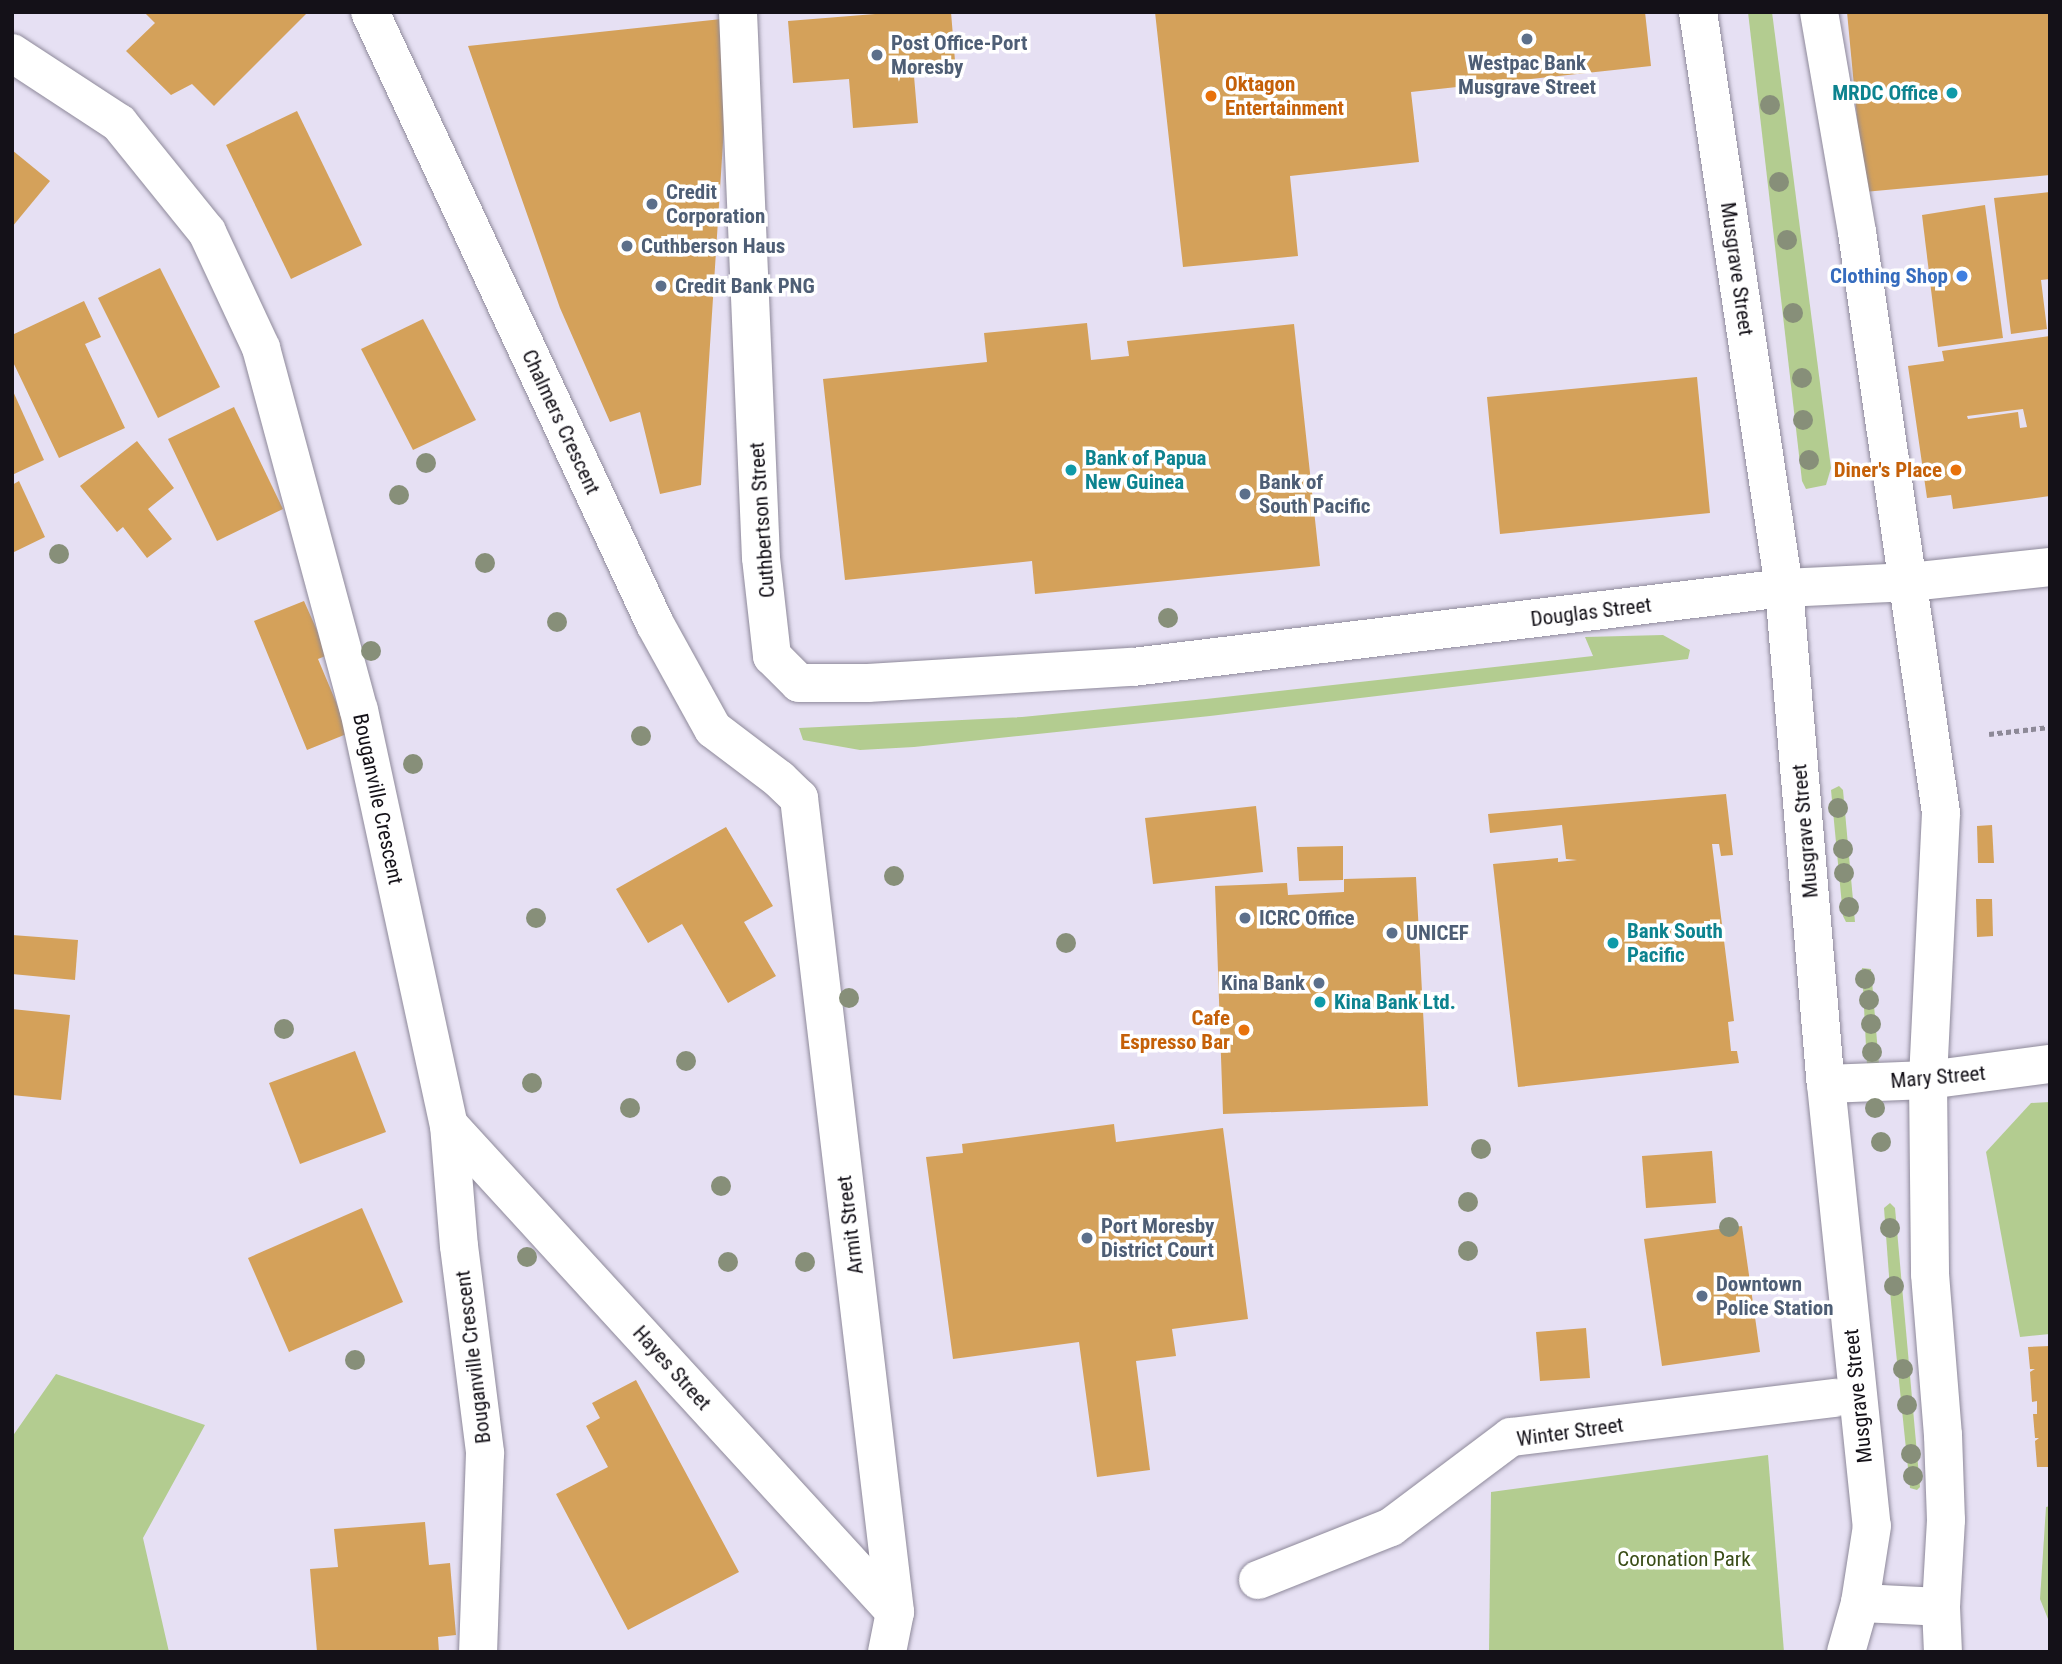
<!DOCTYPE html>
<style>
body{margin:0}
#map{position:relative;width:2062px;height:1664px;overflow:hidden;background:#e6e0f3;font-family:"Roboto Condensed",sans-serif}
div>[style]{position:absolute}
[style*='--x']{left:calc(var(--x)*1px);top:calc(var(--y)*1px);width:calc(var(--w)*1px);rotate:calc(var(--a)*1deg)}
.green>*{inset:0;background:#b3cc90}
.building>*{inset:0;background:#d4a15a}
.path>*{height:4.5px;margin-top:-2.25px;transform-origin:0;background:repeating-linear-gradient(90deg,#8d8997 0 5px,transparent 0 8.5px)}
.roads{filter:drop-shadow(0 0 2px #8e899a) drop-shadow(0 0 2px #8e899a)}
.minor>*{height:38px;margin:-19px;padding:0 19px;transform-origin:19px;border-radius:19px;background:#fff}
.trees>*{width:20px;height:20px;margin:-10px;border-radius:50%;background:#878f79}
.dots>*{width:19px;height:19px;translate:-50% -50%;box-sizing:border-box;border:4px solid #fff;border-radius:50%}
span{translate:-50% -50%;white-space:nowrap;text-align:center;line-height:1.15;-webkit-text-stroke:7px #fff;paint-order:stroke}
.service-label{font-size:21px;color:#4e5e75;font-weight:700}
.left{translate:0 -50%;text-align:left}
.right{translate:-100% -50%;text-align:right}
.food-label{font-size:21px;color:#c56008;font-weight:700}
.culture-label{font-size:21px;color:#0d838f;font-weight:700}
.street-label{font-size:21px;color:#141118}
.shop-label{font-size:21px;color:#366cbe;font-weight:700}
.park-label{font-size:21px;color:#394c16}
.frame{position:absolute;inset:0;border:14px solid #141118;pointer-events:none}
</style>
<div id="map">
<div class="green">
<i style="clip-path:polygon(1748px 12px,1772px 12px,1831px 468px,1826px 485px,1806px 489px,1802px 481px)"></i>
<i style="clip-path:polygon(1663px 635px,1690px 650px,1688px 659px,1210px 716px,914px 747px,860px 750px,803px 740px,799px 728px,1022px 717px,1206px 699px,1593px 656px,1585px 637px)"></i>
<i style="clip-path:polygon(1839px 786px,1843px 790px,1855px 922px,1846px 922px,1843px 916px,1831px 790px)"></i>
<i style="clip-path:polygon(1862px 968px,1871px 969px,1879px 1065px,1867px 1066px)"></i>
<i style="clip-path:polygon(2050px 1102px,2050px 1334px,2020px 1337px,1986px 1152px,2031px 1103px)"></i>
<i style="clip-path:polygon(1890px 1203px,1895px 1208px,1920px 1487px,1917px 1490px,1910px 1488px,1891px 1303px,1884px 1208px)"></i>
<i style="clip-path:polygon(56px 1374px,205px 1425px,143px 1538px,169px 1652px,12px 1652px,12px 1437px)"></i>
<i style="clip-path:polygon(1768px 1455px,1784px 1652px,1489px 1652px,1491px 1492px)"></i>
<i style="clip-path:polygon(2050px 1506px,2050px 1624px,2040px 1599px,2046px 1507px)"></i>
</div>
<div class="building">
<i style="clip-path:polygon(144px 12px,308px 12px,214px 106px,192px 84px,171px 95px,126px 51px,155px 23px)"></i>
<i style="clip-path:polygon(900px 12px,951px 12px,956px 73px,914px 76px,918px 123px,853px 128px,849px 79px,793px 83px,788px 21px)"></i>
<i style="clip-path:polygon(1155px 12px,1645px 12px,1651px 66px,1411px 92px,1419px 162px,1290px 176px,1298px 256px,1183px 267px)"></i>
<i style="clip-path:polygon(1847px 12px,2050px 12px,2050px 175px,1864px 192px)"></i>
<i style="clip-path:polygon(731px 18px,701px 485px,660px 494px,640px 412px,610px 422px,560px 308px,468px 46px)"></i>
<i style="clip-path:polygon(297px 111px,362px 245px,291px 279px,226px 145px)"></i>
<i style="clip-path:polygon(12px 150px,50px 181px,12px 227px)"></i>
<i style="clip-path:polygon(2050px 192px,2050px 279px,2041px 280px,2047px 329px,2011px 334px,1994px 198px)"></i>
<i style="clip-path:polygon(1985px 205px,2003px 338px,1938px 347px,1922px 215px)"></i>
<i style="clip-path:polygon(160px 268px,220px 387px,158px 418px,98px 298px)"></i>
<i style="clip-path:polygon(84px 301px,101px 337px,85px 344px,125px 428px,59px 458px,12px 360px,12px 335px)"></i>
<i style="clip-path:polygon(423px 319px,476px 420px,413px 450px,361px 349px)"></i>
<i style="clip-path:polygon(1087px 323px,1091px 360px,1129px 356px,1127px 341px,1294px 324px,1320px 566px,1035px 594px,1032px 561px,845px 580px,823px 379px,987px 362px,984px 333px)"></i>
<i style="clip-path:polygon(evenodd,2050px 336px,2050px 496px,1953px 509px,1951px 495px,1927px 498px,1908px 366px,1944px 361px,1942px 351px,2050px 336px,2023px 409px,2027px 427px,2020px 428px,2018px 412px,1968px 419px,1967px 416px,2023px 409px)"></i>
<i style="clip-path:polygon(1697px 377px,1710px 513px,1500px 534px,1487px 397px)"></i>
<i style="clip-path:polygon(12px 389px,44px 460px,12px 475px)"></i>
<i style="clip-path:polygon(234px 407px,283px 509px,217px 541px,168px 439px)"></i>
<i style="clip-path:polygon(137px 441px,174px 488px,148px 509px,172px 539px,147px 558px,123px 527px,117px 532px,80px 486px)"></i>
<i style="clip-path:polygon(19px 481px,45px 537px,12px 553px,12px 485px)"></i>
<i style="clip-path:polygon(304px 601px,328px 655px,318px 659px,349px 733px,307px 750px,254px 621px)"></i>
<i style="clip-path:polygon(1726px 794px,1733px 855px,1721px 856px,1719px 844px,1712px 844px,1734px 1021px,1728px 1022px,1731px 1051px,1737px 1051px,1739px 1063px,1518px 1087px,1493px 864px,1558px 858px,1558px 862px,1577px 860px,1566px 859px,1562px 825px,1490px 833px,1488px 814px)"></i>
<i style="clip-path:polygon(1256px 806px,1263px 872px,1153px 884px,1145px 818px)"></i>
<i style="clip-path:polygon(1992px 825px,1994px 863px,1978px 863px,1977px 826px)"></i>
<i style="clip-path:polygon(726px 827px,773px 906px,744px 922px,776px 976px,728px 1003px,682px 924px,648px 943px,616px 889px)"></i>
<i style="clip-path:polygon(1343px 846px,1343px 880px,1299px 881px,1297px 847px)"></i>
<i style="clip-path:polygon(1416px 877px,1428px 1106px,1223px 1114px,1215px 886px,1287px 883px,1288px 895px,1344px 892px,1344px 879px)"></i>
<i style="clip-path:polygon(1976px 899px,1992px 899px,1993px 936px,1977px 937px)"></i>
<i style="clip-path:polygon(12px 935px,78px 940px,75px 980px,12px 974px)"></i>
<i style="clip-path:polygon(12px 1009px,70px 1015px,61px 1100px,12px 1095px)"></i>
<i style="clip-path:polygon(355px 1051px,386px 1132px,300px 1164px,269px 1083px)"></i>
<i style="clip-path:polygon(1114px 1124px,1116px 1142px,1223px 1128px,1248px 1319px,1172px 1329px,1176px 1356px,1136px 1361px,1150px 1470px,1097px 1477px,1079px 1342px,953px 1359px,926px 1157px,963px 1153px,962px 1144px)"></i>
<i style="clip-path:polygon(1712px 1151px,1716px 1203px,1646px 1208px,1642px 1156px)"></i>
<i style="clip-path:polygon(362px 1208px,403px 1302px,289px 1352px,248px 1258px)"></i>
<i style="clip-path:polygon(1742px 1226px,1760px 1352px,1662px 1366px,1644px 1239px)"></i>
<i style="clip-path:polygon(1586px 1328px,1590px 1378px,1540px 1381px,1536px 1332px)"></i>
<i style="clip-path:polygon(2050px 1346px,2050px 1467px,2037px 1467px,2035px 1441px,2039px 1438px,2035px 1438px,2033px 1414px,2037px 1414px,2037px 1401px,2032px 1402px,2030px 1372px,2035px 1369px,2030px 1369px,2028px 1347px)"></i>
<i style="clip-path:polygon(636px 1380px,739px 1572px,628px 1630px,556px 1494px,608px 1467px,586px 1426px,600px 1418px,592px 1403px)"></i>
<i style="clip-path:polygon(425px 1522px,429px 1565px,450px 1563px,456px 1635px,438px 1637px,439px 1652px,317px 1652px,310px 1569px,338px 1567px,334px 1529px)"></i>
</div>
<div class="path">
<i style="--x:1989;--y:734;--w:61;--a:-6.5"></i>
</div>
<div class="roads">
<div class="minor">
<i style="--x:370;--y:12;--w:675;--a:65.03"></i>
<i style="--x:655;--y:624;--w:120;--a:61.1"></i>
<i style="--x:713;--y:729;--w:83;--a:37.1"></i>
<i style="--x:779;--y:779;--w:28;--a:44"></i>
<i style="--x:799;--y:798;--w:820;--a:83.27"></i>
<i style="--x:895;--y:1612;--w:41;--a:101.3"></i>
<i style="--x:738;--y:12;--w:546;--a:87.59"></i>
<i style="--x:761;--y:558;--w:99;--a:83.6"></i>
<i style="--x:772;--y:656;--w:38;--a:45"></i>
<i style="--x:799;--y:683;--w:69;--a:0"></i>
<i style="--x:868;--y:683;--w:265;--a:-3.5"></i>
<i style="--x:1133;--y:667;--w:656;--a:-6.92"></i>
<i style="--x:1784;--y:588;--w:126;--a:-2.7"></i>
<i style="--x:1910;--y:582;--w:141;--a:-6.1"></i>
<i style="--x:1698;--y:12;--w:582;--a:81.51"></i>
<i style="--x:1784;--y:588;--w:498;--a:85.2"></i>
<i style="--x:1826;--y:1084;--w:444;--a:84.1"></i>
<i style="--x:1872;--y:1526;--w:78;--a:98.9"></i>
<i style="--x:1860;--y:1603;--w:51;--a:105.9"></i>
<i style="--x:1819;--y:12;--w:223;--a:80.2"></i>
<i style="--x:1857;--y:232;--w:587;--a:81.77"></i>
<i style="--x:1941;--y:813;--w:267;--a:92.8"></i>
<i style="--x:1928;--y:1080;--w:194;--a:89.4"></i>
<i style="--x:1930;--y:1274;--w:162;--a:85.4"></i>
<i style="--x:1943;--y:1435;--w:85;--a:88"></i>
<i style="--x:1946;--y:1520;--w:87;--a:93.3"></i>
<i style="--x:1941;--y:1607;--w:45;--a:87.5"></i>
<i style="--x:12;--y:53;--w:128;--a:33.2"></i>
<i style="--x:119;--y:123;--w:140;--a:51.1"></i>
<i style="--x:207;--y:232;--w:128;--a:65"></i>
<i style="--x:261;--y:348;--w:375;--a:74.9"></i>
<i style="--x:359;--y:710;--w:425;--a:77.8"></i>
<i style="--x:449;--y:1125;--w:121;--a:85.3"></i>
<i style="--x:459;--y:1246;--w:209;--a:82.8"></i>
<i style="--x:485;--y:1453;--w:199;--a:92"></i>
<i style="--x:1826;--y:1084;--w:102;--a:-2.2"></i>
<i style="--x:1928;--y:1080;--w:123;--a:-7.5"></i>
<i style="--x:449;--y:1125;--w:660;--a:47.52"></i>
<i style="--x:1258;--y:1580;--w:143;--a:-21.7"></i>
<i style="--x:1391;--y:1527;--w:150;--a:-36.9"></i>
<i style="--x:1511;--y:1437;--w:326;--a:-6.9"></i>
<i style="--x:1860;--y:1603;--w:81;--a:2.8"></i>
</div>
</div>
<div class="trees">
<i style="left:1770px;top:105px"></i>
<i style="left:1779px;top:182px"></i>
<i style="left:1787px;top:240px"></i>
<i style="left:1793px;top:313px"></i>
<i style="left:1802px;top:378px"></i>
<i style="left:1803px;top:420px"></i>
<i style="left:1809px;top:460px"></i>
<i style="left:426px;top:463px"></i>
<i style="left:399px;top:495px"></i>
<i style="left:59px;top:554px"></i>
<i style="left:485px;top:563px"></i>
<i style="left:1168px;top:618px"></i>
<i style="left:557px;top:622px"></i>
<i style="left:371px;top:651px"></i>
<i style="left:641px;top:736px"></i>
<i style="left:413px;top:764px"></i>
<i style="left:1838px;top:808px"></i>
<i style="left:1843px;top:849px"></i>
<i style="left:1844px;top:873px"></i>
<i style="left:894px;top:876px"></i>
<i style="left:1849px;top:907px"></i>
<i style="left:536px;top:918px"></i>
<i style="left:1066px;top:943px"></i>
<i style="left:1865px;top:979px"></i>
<i style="left:849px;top:998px"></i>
<i style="left:1869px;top:1000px"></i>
<i style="left:1871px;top:1024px"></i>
<i style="left:284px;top:1029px"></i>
<i style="left:1872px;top:1052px"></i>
<i style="left:686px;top:1061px"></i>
<i style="left:532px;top:1083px"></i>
<i style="left:630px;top:1108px"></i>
<i style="left:1875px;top:1108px"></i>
<i style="left:1881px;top:1142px"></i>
<i style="left:1481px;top:1149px"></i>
<i style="left:721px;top:1186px"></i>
<i style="left:1468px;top:1202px"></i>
<i style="left:1729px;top:1227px"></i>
<i style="left:1890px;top:1228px"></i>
<i style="left:1468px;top:1251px"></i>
<i style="left:527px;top:1257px"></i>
<i style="left:728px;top:1262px"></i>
<i style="left:805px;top:1262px"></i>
<i style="left:1894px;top:1286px"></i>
<i style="left:355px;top:1360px"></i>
<i style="left:1903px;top:1369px"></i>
<i style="left:1907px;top:1405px"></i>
<i style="left:1911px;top:1454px"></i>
<i style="left:1913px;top:1476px"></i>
</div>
<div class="dots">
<i style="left:1527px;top:39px;background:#5c6f8a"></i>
<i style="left:877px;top:55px;background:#5c6f8a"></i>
<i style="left:1952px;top:93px;background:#0f9aa8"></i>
<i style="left:1211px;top:96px;background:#e8710a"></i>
<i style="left:652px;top:204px;background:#5c6f8a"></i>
<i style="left:627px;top:246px;background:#5c6f8a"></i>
<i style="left:1962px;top:276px;background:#3f7fe0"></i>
<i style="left:661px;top:286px;background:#5c6f8a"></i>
<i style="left:1071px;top:470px;background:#0f9aa8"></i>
<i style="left:1956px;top:470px;background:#e8710a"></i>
<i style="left:1245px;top:494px;background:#5c6f8a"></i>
<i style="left:1245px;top:918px;background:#5c6f8a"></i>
<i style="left:1392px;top:933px;background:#5c6f8a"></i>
<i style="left:1613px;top:943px;background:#0f9aa8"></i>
<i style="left:1319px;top:983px;background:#5c6f8a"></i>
<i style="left:1320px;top:1002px;background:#0f9aa8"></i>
<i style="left:1244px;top:1030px;background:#e8710a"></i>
<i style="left:1087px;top:1238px;background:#5c6f8a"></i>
<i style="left:1702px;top:1296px;background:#5c6f8a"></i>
</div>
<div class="service-label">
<span class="left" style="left:891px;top:55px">Post Office-Port<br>Moresby</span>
<span style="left:1527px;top:75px">Westpac Bank<br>Musgrave Street</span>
<span class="left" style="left:666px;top:204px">Credit<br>Corporation</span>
<span class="left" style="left:641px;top:246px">Cuthberson Haus</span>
<span class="left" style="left:675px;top:286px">Credit Bank PNG</span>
<span class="left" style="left:1259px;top:494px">Bank of<br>South Pacific</span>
<span class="left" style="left:1259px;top:918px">ICRC Office</span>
<span class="left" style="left:1406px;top:933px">UNICEF</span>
<span class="right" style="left:1305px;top:983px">Kina Bank</span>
<span class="left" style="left:1101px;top:1238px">Port Moresby<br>District Court</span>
<span class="left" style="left:1716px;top:1296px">Downtown<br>Police Station</span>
</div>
<div class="food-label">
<span class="left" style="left:1225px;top:96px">Oktagon<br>Entertainment</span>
<span class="right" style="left:1942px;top:470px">Diner's Place</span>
<span class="right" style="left:1230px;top:1030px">Cafe<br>Espresso Bar</span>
</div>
<div class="culture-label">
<span class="right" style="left:1938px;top:93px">MRDC Office</span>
<span class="left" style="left:1085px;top:470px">Bank of Papua<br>New Guinea</span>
<span class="left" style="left:1627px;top:943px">Bank South<br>Pacific</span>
<span class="left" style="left:1334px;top:1002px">Kina Bank Ltd.</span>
</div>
<div class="street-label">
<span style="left:1737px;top:269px;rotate:82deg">Musgrave Street</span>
<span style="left:561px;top:422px;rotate:65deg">Chalmers Crescent</span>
<span style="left:762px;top:520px;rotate:-94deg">Cuthbertson Street</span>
<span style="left:1591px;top:612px;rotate:-7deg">Douglas Street</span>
<span style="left:378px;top:799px;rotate:78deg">Bouganville Crescent</span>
<span style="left:1805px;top:831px;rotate:-95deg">Musgrave Street</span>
<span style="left:1938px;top:1077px;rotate:-5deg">Mary Street</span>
<span style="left:850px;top:1225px;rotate:-97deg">Armit Street</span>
<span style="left:473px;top:1357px;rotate:-97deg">Bouganville Crescent</span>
<span style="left:672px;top:1368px;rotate:48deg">Hayes Street</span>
<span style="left:1858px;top:1396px;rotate:-96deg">Musgrave Street</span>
<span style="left:1570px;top:1432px;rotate:-8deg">Winter Street</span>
</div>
<div class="shop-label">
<span class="right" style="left:1948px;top:276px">Clothing Shop</span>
</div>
<div class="park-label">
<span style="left:1684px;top:1559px">Coronation Park</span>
</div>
<div class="frame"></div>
</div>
